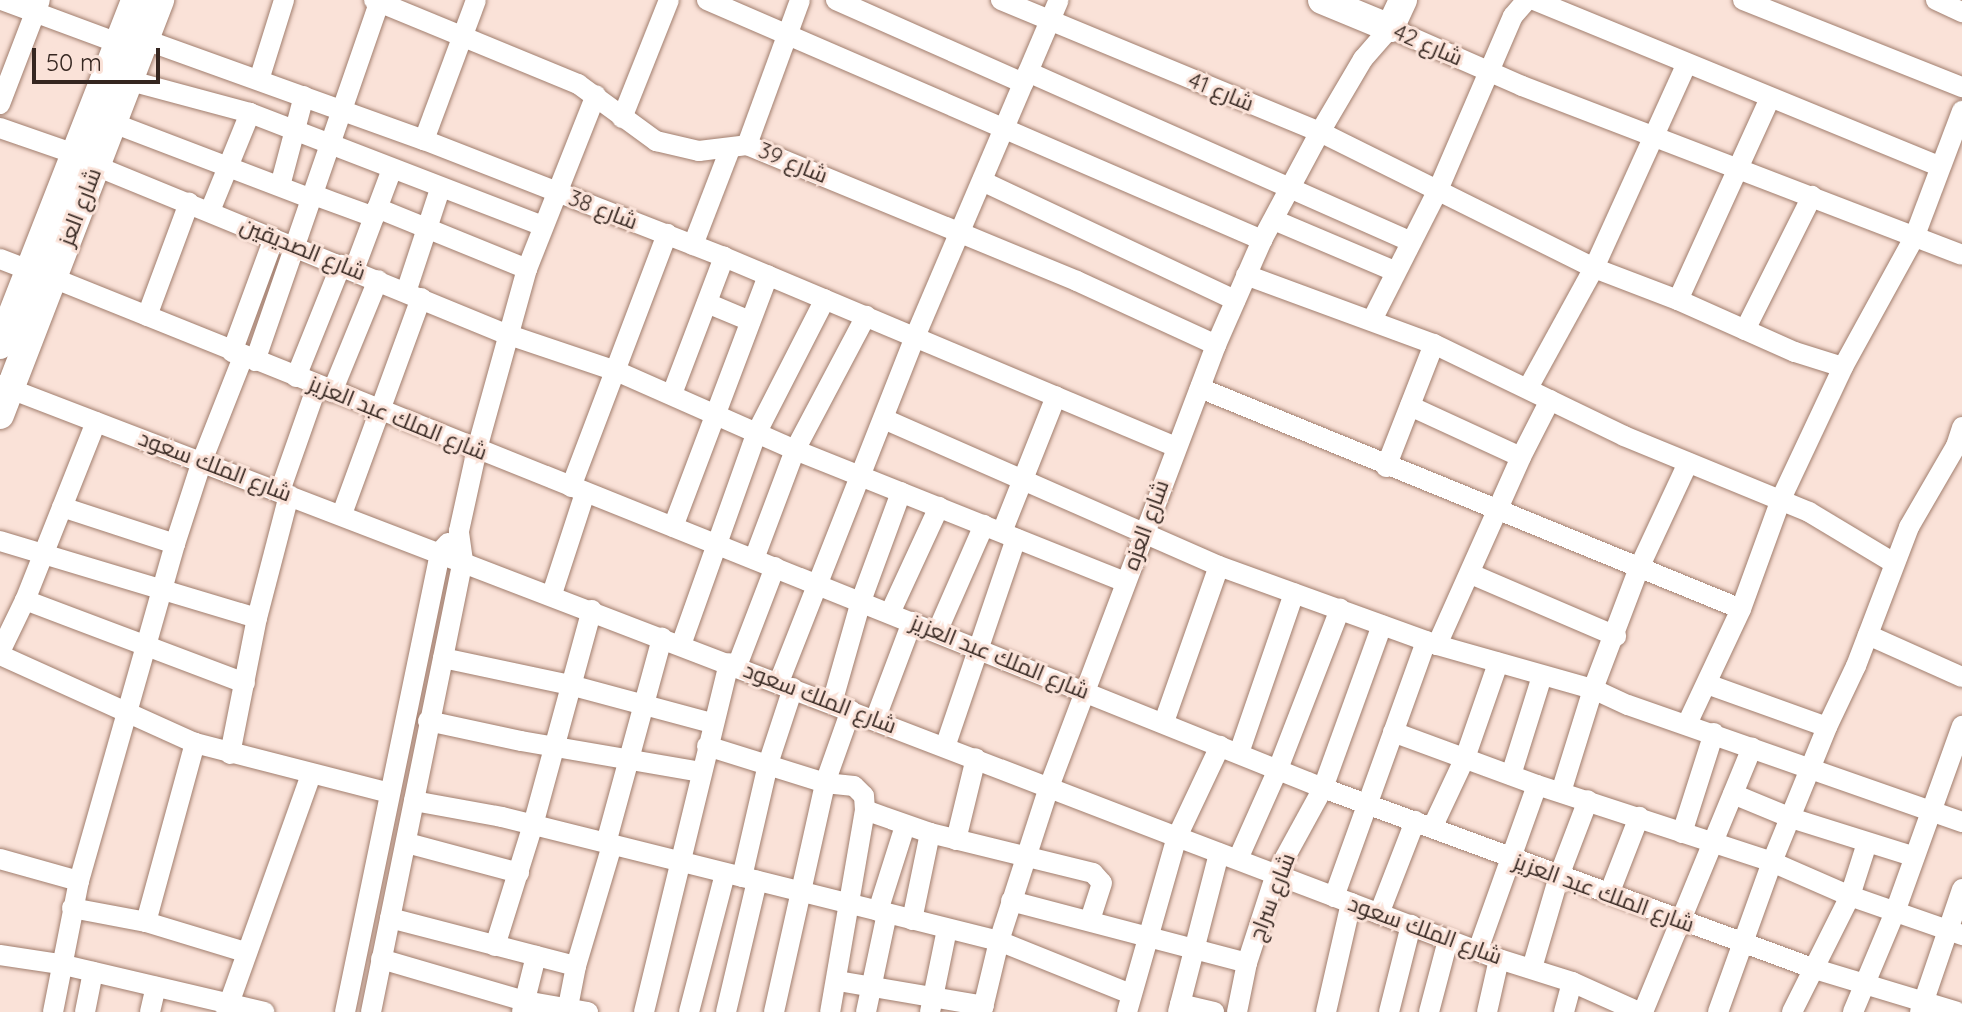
<!DOCTYPE html>
<meta charset="utf-8">
<style>
body{margin:0}
#map{position:relative;width:1962px;height:1012px;overflow:hidden;background:#fae2d8;font-family:Quicksand,Cairo,sans-serif}
div>[style]{position:absolute}
[style*='--x']{left:calc(var(--x)*1px);top:calc(var(--y)*1px);width:calc(var(--w)*1px);rotate:calc(var(--a)*1deg)}
.roads{filter:drop-shadow(0 0 2px #a17e6e) drop-shadow(0 0 2px #a17e6e)}
.minor>*{height:20px;margin:-10px;padding:0 10px;transform-origin:10px;border-radius:10px;background:#fff}
.secondary>*{height:28px;margin:-14px;padding:0 14px;transform-origin:14px;border-radius:14px;background:#fff}
span{translate:-50% -50%;white-space:nowrap;text-align:center;line-height:1.15;-webkit-text-stroke:6px #fae2d8;paint-order:stroke}
.street-label{font-size:22px;color:#352620}
.scale{position:absolute;left:32px;top:48px;width:128px;height:36px;box-sizing:border-box;border:4px solid #352620;border-top:0;padding-left:10px;font-size:24px;line-height:28px;white-space:nowrap;color:#352620;-webkit-text-stroke:6px #fae2d8;paint-order:stroke}
</style>
<div id="map">
<div class="roads">
<div class="minor">
<i style="--x:2;--y:0;--w:124;--a:20.3"></i>
<i style="--x:374;--y:0;--w:221;--a:22.4"></i>
<i style="--x:578;--y:84;--w:97;--a:36.2"></i>
<i style="--x:656;--y:141;--w:44;--a:13.1"></i>
<i style="--x:699;--y:151;--w:48;--a:-7.1"></i>
<i style="--x:747;--y:145;--w:357;--a:22.4"></i>
<i style="--x:1077;--y:281;--w:153;--a:24.7"></i>
<i style="--x:707;--y:0;--w:605;--a:23.39"></i>
<i style="--x:836;--y:0;--w:205;--a:23.9"></i>
<i style="--x:1001;--y:0;--w:345;--a:22.5"></i>
<i style="--x:1320;--y:132;--w:306;--a:26.4"></i>
<i style="--x:1594;--y:268;--w:90;--a:20.9"></i>
<i style="--x:1678;--y:300;--w:128;--a:24"></i>
<i style="--x:1795;--y:352;--w:50;--a:17.4"></i>
<i style="--x:1843;--y:367;--w:147;--a:-61.2"></i>
<i style="--x:1914;--y:238;--w:136;--a:-69.3"></i>
<i style="--x:1534;--y:0;--w:438;--a:22.3"></i>
<i style="--x:1743;--y:0;--w:236;--a:21.7"></i>
<i style="--x:1936;--y:0;--w:29;--a:25"></i>
<i style="--x:143;--y:39;--w:299;--a:19.8"></i>
<i style="--x:424;--y:140;--w:322;--a:21.3"></i>
<i style="--x:724;--y:257;--w:489;--a:22.8"></i>
<i style="--x:1028;--y:72;--w:418;--a:23.9"></i>
<i style="--x:127;--y:80;--w:127;--a:15"></i>
<i style="--x:250;--y:113;--w:314;--a:21.1"></i>
<i style="--x:259;--y:80;--w:84;--a:-72.6"></i>
<i style="--x:0;--y:104;--w:111;--a:-69"></i>
<i style="--x:622;--y:118;--w:127;--a:-68.3"></i>
<i style="--x:113;--y:123;--w:213;--a:20.9"></i>
<i style="--x:0;--y:128;--w:79;--a:19.1"></i>
<i style="--x:424;--y:140;--w:149;--a:-69.6"></i>
<i style="--x:747;--y:145;--w:154;--a:-69.9"></i>
<i style="--x:96;--y:166;--w:446;--a:22.3"></i>
<i style="--x:509;--y:335;--w:113;--a:18.6"></i>
<i style="--x:616;--y:371;--w:196;--a:23.8"></i>
<i style="--x:795;--y:450;--w:355;--a:21.8"></i>
<i style="--x:982;--y:181;--w:280;--a:25.2"></i>
<i style="--x:280;--y:186;--w:93;--a:-75.1"></i>
<i style="--x:314;--y:195;--w:64;--a:20.1"></i>
<i style="--x:377;--y:208;--w:162;--a:22.1"></i>
<i style="--x:210;--y:211;--w:106;--a:-67.8"></i>
<i style="--x:1274;--y:220;--w:130;--a:23"></i>
<i style="--x:693;--y:245;--w:103;--a:-68.9"></i>
<i style="--x:0;--y:259;--w:33;--a:21"></i>
<i style="--x:354;--y:270;--w:108;--a:-69.4"></i>
<i style="--x:1246;--y:275;--w:200;--a:20.2"></i>
<i style="--x:1434;--y:344;--w:211;--a:25.8"></i>
<i style="--x:1624;--y:436;--w:200;--a:22.3"></i>
<i style="--x:1809;--y:512;--w:99;--a:31"></i>
<i style="--x:53;--y:278;--w:1369;--a:21.88"></i>
<i style="--x:1323;--y:788;--w:524;--a:20.2"></i>
<i style="--x:1815;--y:969;--w:148;--a:16.8"></i>
<i style="--x:406;--y:292;--w:108;--a:-71.7"></i>
<i style="--x:1678;--y:300;--w:222;--a:-65.5"></i>
<i style="--x:707;--y:303;--w:47;--a:22.7"></i>
<i style="--x:147;--y:316;--w:121;--a:-69.6"></i>
<i style="--x:1372;--y:320;--w:146;--a:-63.1"></i>
<i style="--x:1438;--y:190;--w:189;--a:-66.7"></i>
<i style="--x:1513;--y:16;--w:21;--a:-49"></i>
<i style="--x:1745;--y:330;--w:150;--a:-63.4"></i>
<i style="--x:232;--y:352;--w:121;--a:-69.8"></i>
<i style="--x:255;--y:361;--w:380;--a:-70.9"></i>
<i style="--x:296;--y:377;--w:121;--a:-68.1"></i>
<i style="--x:0;--y:385;--w:1261;--a:21.01"></i>
<i style="--x:1177;--y:837;--w:344;--a:20.8"></i>
<i style="--x:1499;--y:959;--w:77;--a:17.5"></i>
<i style="--x:1572;--y:982;--w:73;--a:24.1"></i>
<i style="--x:1200;--y:388;--w:584;--a:22.22"></i>
<i style="--x:1528;--y:388;--w:137;--a:-61.2"></i>
<i style="--x:1594;--y:268;--w:223;--a:-65.6"></i>
<i style="--x:332;--y:392;--w:121;--a:-67.7"></i>
<i style="--x:672;--y:394;--w:147;--a:-69.2"></i>
<i style="--x:1410;--y:406;--w:122;--a:24.7"></i>
<i style="--x:884;--y:419;--w:366;--a:23.7"></i>
<i style="--x:1219;--y:566;--w:232;--a:19.9"></i>
<i style="--x:1437;--y:645;--w:162;--a:15.8"></i>
<i style="--x:1593;--y:689;--w:38;--a:25"></i>
<i style="--x:1628;--y:705;--w:354;--a:19.3"></i>
<i style="--x:96;--y:422;--w:192;--a:111.7"></i>
<i style="--x:25;--y:600;--w:235;--a:20.7"></i>
<i style="--x:1386;--y:467;--w:132;--a:-68.7"></i>
<i style="--x:571;--y:487;--w:271;--a:-69.2"></i>
<i style="--x:280;--y:491;--w:111;--a:-70.6"></i>
<i style="--x:62;--y:507;--w:119;--a:18.1"></i>
<i style="--x:342;--y:514;--w:230;--a:-69.9"></i>
<i style="--x:673;--y:527;--w:269;--a:-69.3"></i>
<i style="--x:1002;--y:532;--w:146;--a:-68.3"></i>
<i style="--x:0;--y:541;--w:268;--a:16.7"></i>
<i style="--x:754;--y:559;--w:116;--a:-69.4"></i>
<i style="--x:795;--y:450;--w:152;--a:-62.1"></i>
<i style="--x:1471;--y:574;--w:158;--a:23.2"></i>
<i style="--x:552;--y:594;--w:106;--a:-71.9"></i>
<i style="--x:890;--y:613;--w:117;--a:-65.2"></i>
<i style="--x:937;--y:632;--w:117;--a:-66.3"></i>
<i style="--x:1868;--y:635;--w:103;--a:24.1"></i>
<i style="--x:681;--y:645;--w:226;--a:-70.4"></i>
<i style="--x:757;--y:432;--w:149;--a:-62.9"></i>
<i style="--x:1437;--y:645;--w:206;--a:-65.9"></i>
<i style="--x:1521;--y:457;--w:64;--a:-63"></i>
<i style="--x:0;--y:652;--w:58;--a:-64.3"></i>
<i style="--x:0;--y:655;--w:214;--a:24.3"></i>
<i style="--x:195;--y:743;--w:201;--a:14.4"></i>
<i style="--x:443;--y:658;--w:130;--a:12"></i>
<i style="--x:570;--y:685;--w:147;--a:15"></i>
<i style="--x:737;--y:666;--w:106;--a:-69"></i>
<i style="--x:779;--y:682;--w:371;--a:-68.5"></i>
<i style="--x:915;--y:337;--w:366;--a:-66.9"></i>
<i style="--x:1707;--y:684;--w:127;--a:19.7"></i>
<i style="--x:832;--y:703;--w:106;--a:-74.1"></i>
<i style="--x:861;--y:601;--w:116;--a:-69.8"></i>
<i style="--x:875;--y:720;--w:105;--a:-69.3"></i>
<i style="--x:428;--y:721;--w:95;--a:12.1"></i>
<i style="--x:521;--y:741;--w:182;--a:9.8"></i>
<i style="--x:1164;--y:722;--w:165;--a:-70.6"></i>
<i style="--x:1687;--y:724;--w:127;--a:-64.8"></i>
<i style="--x:1741;--y:609;--w:117;--a:-70"></i>
<i style="--x:1781;--y:499;--w:146;--a:-64.8"></i>
<i style="--x:1393;--y:732;--w:153;--a:20.2"></i>
<i style="--x:1537;--y:785;--w:247;--a:18.1"></i>
<i style="--x:1772;--y:862;--w:85;--a:23.6"></i>
<i style="--x:1850;--y:896;--w:119;--a:19.2"></i>
<i style="--x:707;--y:746;--w:124;--a:17.4"></i>
<i style="--x:825;--y:783;--w:29;--a:6"></i>
<i style="--x:854;--y:786;--w:14;--a:45"></i>
<i style="--x:864;--y:796;--w:14;--a:86"></i>
<i style="--x:865;--y:810;--w:205;--a:99.8"></i>
<i style="--x:945;--y:747;--w:220;--a:-71.2"></i>
<i style="--x:1239;--y:753;--w:169;--a:-71"></i>
<i style="--x:230;--y:754;--w:139;--a:-78.8"></i>
<i style="--x:257;--y:618;--w:127;--a:-75.4"></i>
<i style="--x:1511;--y:775;--w:104;--a:-72.6"></i>
<i style="--x:1561;--y:792;--w:108;--a:-72.7"></i>
<i style="--x:1593;--y:689;--w:129;--a:-69.2"></i>
<i style="--x:1639;--y:568;--w:116;--a:-65"></i>
<i style="--x:1733;--y:794;--w:63;--a:22.5"></i>
<i style="--x:1791;--y:818;--w:127;--a:17.4"></i>
<i style="--x:414;--y:801;--w:89;--a:10.3"></i>
<i style="--x:502;--y:817;--w:512;--a:14.01"></i>
<i style="--x:999;--y:941;--w:142;--a:21.9"></i>
<i style="--x:865;--y:810;--w:69;--a:19.5"></i>
<i style="--x:930;--y:833;--w:168;--a:13.8"></i>
<i style="--x:1093;--y:873;--w:13;--a:48"></i>
<i style="--x:1102;--y:883;--w:40;--a:108"></i>
<i style="--x:1432;--y:828;--w:77;--a:-64.8"></i>
<i style="--x:1465;--y:758;--w:101;--a:-70.8"></i>
<i style="--x:1682;--y:833;--w:105;--a:-72.3"></i>
<i style="--x:956;--y:840;--w:84;--a:-76.3"></i>
<i style="--x:407;--y:843;--w:116;--a:15"></i>
<i style="--x:606;--y:843;--w:213;--a:-74.7"></i>
<i style="--x:0;--y:859;--w:82;--a:15.6"></i>
<i style="--x:1238;--y:859;--w:98;--a:-66"></i>
<i style="--x:1278;--y:769;--w:172;--a:-68.8"></i>
<i style="--x:742;--y:877;--w:116;--a:-77"></i>
<i style="--x:768;--y:764;--w:80;--a:-71.8"></i>
<i style="--x:1609;--y:894;--w:83;--a:-68.7"></i>
<i style="--x:1334;--y:897;--w:272;--a:-70.2"></i>
<i style="--x:1011;--y:901;--w:244;--a:14.7"></i>
<i style="--x:72;--y:908;--w:75;--a:10.7"></i>
<i style="--x:146;--y:922;--w:103;--a:16.9"></i>
<i style="--x:878;--y:911;--w:89;--a:-72.4"></i>
<i style="--x:1379;--y:914;--w:100;--a:-68.8"></i>
<i style="--x:390;--y:918;--w:192;--a:14.5"></i>
<i style="--x:912;--y:920;--w:89;--a:-78.3"></i>
<i style="--x:146;--y:922;--w:186;--a:-74.7"></i>
<i style="--x:495;--y:946;--w:127;--a:-72.6"></i>
<i style="--x:533;--y:825;--w:223;--a:-74.7"></i>
<i style="--x:1478;--y:950;--w:175;--a:-70.3"></i>
<i style="--x:0;--y:955;--w:61;--a:8.5"></i>
<i style="--x:60;--y:964;--w:210;--a:13.2"></i>
<i style="--x:381;--y:959;--w:150;--a:16.3"></i>
<i style="--x:525;--y:1001;--w:64;--a:9.9"></i>
<i style="--x:1532;--y:968;--w:96;--a:-73.6"></i>
<i style="--x:1559;--y:876;--w:81;--a:-69.1"></i>
<i style="--x:838;--y:981;--w:148;--a:9.7"></i>
<i style="--x:1180;--y:1004;--w:35;--a:13"></i>
<i style="--x:53;--y:1012;--w:134;--a:-78.8"></i>
<i style="--x:79;--y:881;--w:350;--a:-74.1"></i>
<i style="--x:175;--y:544;--w:87;--a:-72"></i>
<i style="--x:202;--y:461;--w:112;--a:-68.5"></i>
<i style="--x:85;--y:1012;--w:41;--a:-78.7"></i>
<i style="--x:150;--y:1012;--w:26;--a:-77"></i>
<i style="--x:226;--y:1012;--w:253;--a:-70.3"></i>
<i style="--x:345;--y:1012;--w:470;--a:-78.3"></i>
<i style="--x:440;--y:552;--w:12;--a:-48"></i>
<i style="--x:371;--y:1012;--w:460;--a:-78.5"></i>
<i style="--x:463;--y:561;--w:30;--a:-98"></i>
<i style="--x:459;--y:531;--w:84;--a:-77.6"></i>
<i style="--x:477;--y:449;--w:187;--a:-74.5"></i>
<i style="--x:527;--y:269;--w:187;--a:-68.4"></i>
<i style="--x:522;--y:1012;--w:58;--a:-76"></i>
<i style="--x:567;--y:1012;--w:47;--a:-78.9"></i>
<i style="--x:576;--y:966;--w:126;--a:-73.4"></i>
<i style="--x:644;--y:1012;--w:359;--a:-76.3"></i>
<i style="--x:689;--y:1012;--w:143;--a:-75.4"></i>
<i style="--x:726;--y:1012;--w:135;--a:-76.7"></i>
<i style="--x:774;--y:1012;--w:235;--a:-77.4"></i>
<i style="--x:825;--y:783;--w:77;--a:-70.4"></i>
<i style="--x:866;--y:1012;--w:101;--a:-78"></i>
<i style="--x:930;--y:1012;--w:85;--a:-78.4"></i>
<i style="--x:982;--y:1012;--w:73;--a:-76.5"></i>
<i style="--x:999;--y:941;--w:162;--a:-72"></i>
<i style="--x:1049;--y:787;--w:472;--a:-69.3"></i>
<i style="--x:1216;--y:345;--w:115;--a:-66.3"></i>
<i style="--x:1262;--y:240;--w:123;--a:-61.8"></i>
<i style="--x:1320;--y:132;--w:85;--a:-59.5"></i>
<i style="--x:1363;--y:59;--w:41;--a:-48.9"></i>
<i style="--x:1390;--y:28;--w:144;--a:23.7"></i>
<i style="--x:1522;--y:86;--w:471;--a:21"></i>
<i style="--x:1127;--y:1012;--w:182;--a:-74.1"></i>
<i style="--x:1177;--y:837;--w:101;--a:-64.7"></i>
<i style="--x:1178;--y:1012;--w:164;--a:-75.5"></i>
<i style="--x:1237;--y:1012;--w:50;--a:-78.5"></i>
<i style="--x:1247;--y:963;--w:94;--a:-72"></i>
<i style="--x:1276;--y:874;--w:98;--a:-61.3"></i>
<i style="--x:1323;--y:788;--w:173;--a:-70.1"></i>
<i style="--x:1326;--y:1012;--w:112;--a:-77.1"></i>
<i style="--x:1389;--y:1012;--w:90;--a:-75.8"></i>
<i style="--x:1429;--y:1012;--w:74;--a:-75.2"></i>
<i style="--x:1487;--y:1012;--w:54;--a:-77.2"></i>
<i style="--x:1564;--y:1012;--w:31;--a:-75"></i>
<i style="--x:1643;--y:1012;--w:286;--a:-67.6"></i>
<i style="--x:1718;--y:1012;--w:159;--a:-70.2"></i>
<i style="--x:1772;--y:862;--w:146;--a:-67.8"></i>
<i style="--x:1827;--y:727;--w:68;--a:-64.6"></i>
<i style="--x:1856;--y:666;--w:149;--a:-69.1"></i>
<i style="--x:1909;--y:527;--w:94;--a:-59.9"></i>
<i style="--x:1956;--y:446;--w:20;--a:-72"></i>
<i style="--x:1792;--y:1012;--w:130;--a:-63.4"></i>
<i style="--x:1850;--y:896;--w:56;--a:-72.2"></i>
<i style="--x:1853;--y:1012;--w:108;--a:-67.2"></i>
<i style="--x:1895;--y:912;--w:198;--a:-70.2"></i>
<i style="--x:1920;--y:1012;--w:130;--a:-71.1"></i>
</div>
<div class="secondary">
<i style="--x:1322;--y:0;--w:74;--a:22.4"></i>
<i style="--x:1390;--y:28;--w:31;--a:-65"></i>
<i style="--x:0;--y:345;--w:370;--a:-68.6"></i>
<i style="--x:0;--y:415;--w:445;--a:-68.9"></i>
</div>
</div>
<div class="street-label">
<span style="left:1428px;top:45px;rotate:23deg">شارع 42</span>
<span style="left:1221px;top:92px;rotate:22deg">شارع 41</span>
<span style="left:793px;top:163px;rotate:22deg">شارع 39</span>
<span style="left:80px;top:207px;rotate:-69deg">شارع العز</span>
<span style="left:603px;top:210px;rotate:21deg">شارع 38</span>
<span style="left:303px;top:249px;rotate:22deg">شارع الصديقين</span>
<span style="left:398px;top:418px;rotate:22deg">شارع الملك عبد العزيز</span>
<span style="left:215px;top:466px;rotate:21deg">شارع الملك سعود</span>
<span style="left:1146px;top:525px;rotate:-70deg">شارع العزه</span>
<span style="left:1000px;top:657px;rotate:22deg">شارع الملك عبد العزيز</span>
<span style="left:820px;top:698px;rotate:21deg">شارع الملك سعود</span>
<span style="left:1604px;top:893px;rotate:20deg">شارع الملك عبد العزيز</span>
<span style="left:1272px;top:897px;rotate:-69deg">شارع سراج</span>
<span style="left:1425px;top:930px;rotate:20deg">شارع الملك سعود</span>
</div>
<div class="scale">50 m</div>
</div>
